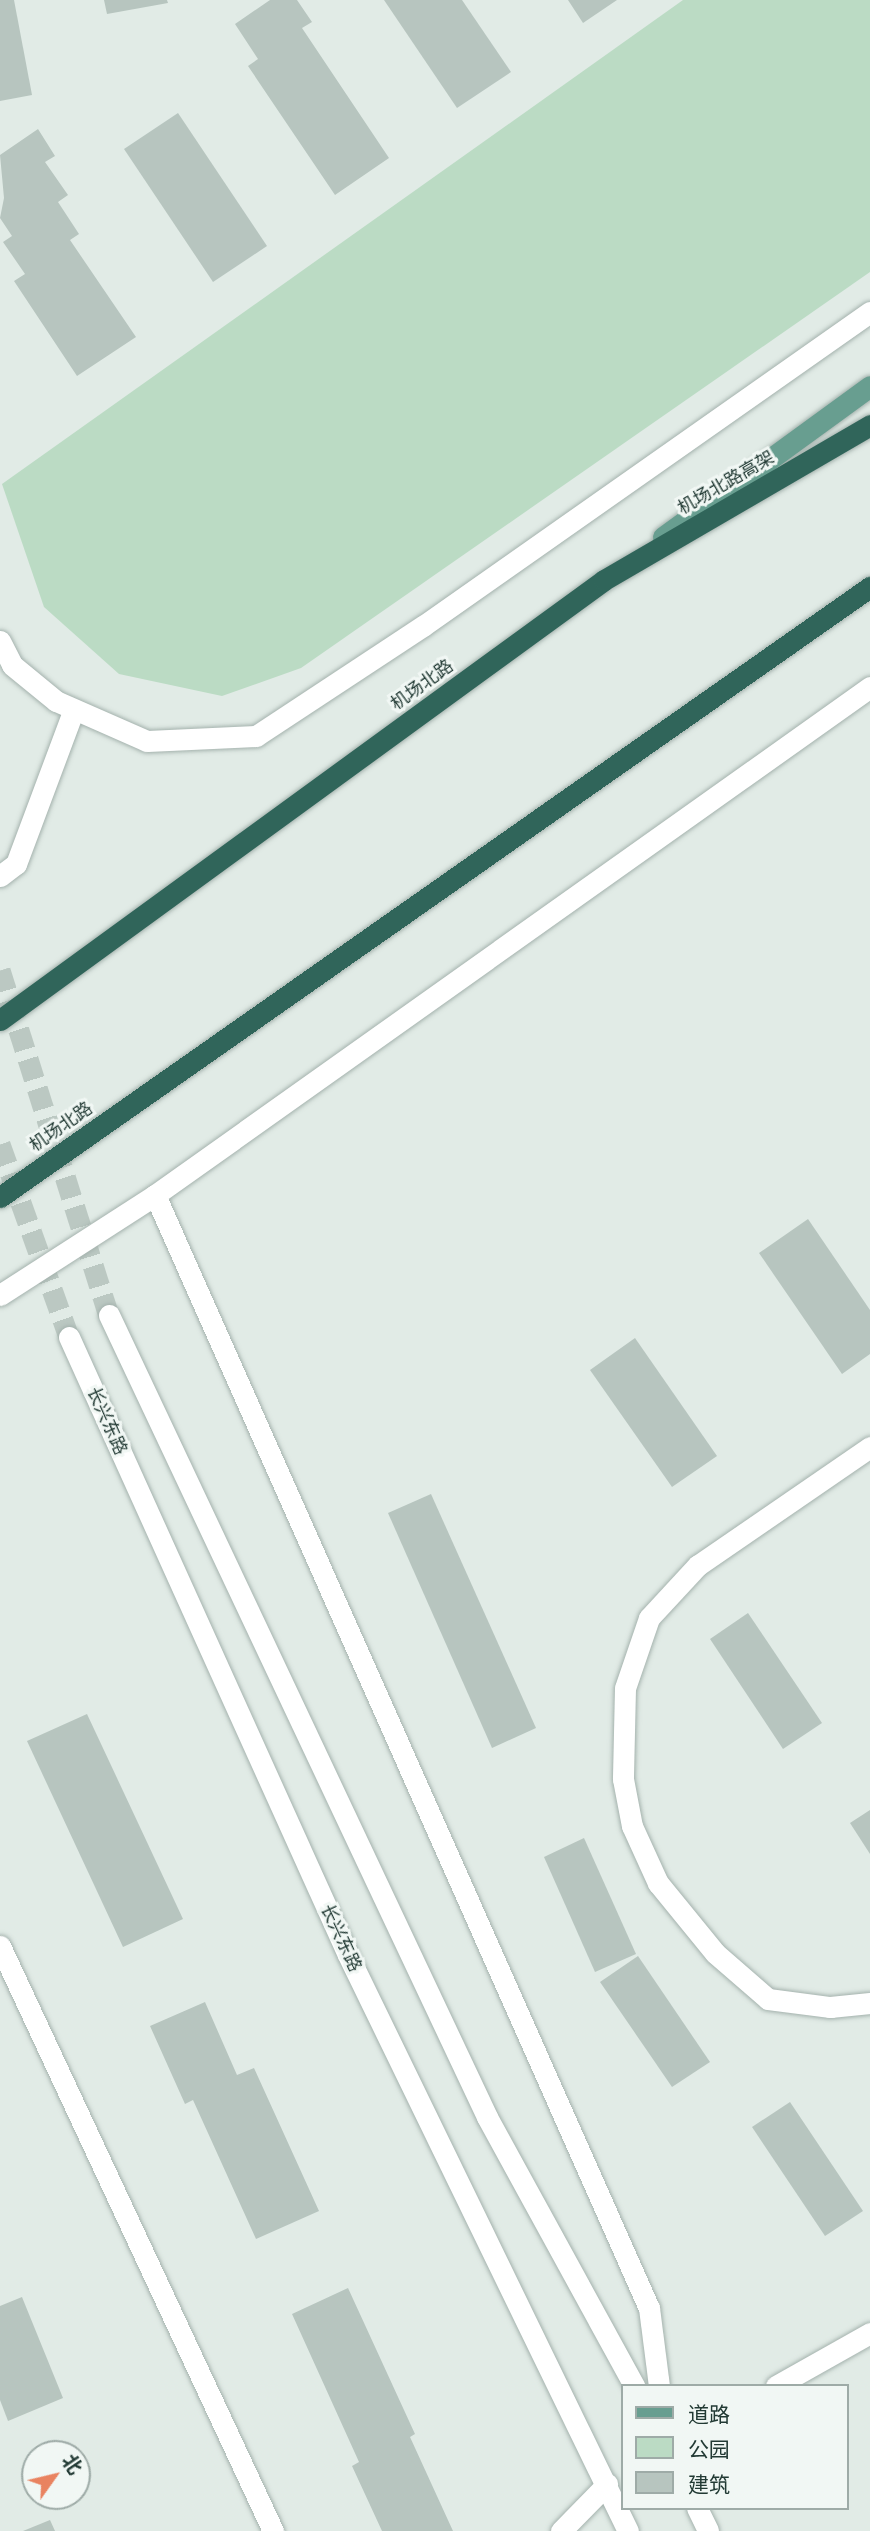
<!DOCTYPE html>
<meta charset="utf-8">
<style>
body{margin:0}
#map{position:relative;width:870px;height:2531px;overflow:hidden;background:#e1ebe6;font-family:Roboto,"Noto Sans SC",sans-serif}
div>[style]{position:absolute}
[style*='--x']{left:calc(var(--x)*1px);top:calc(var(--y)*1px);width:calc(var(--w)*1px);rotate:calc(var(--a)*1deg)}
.green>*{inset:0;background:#bbdbc4}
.building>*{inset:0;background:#b7c5bf}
.secondary-tunnel>*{height:21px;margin-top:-10.5px;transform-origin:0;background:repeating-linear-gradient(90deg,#bbc8c2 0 21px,transparent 0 31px)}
.roads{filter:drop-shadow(0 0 2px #a4b2ad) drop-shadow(0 0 2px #a4b2ad)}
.lane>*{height:21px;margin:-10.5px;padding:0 10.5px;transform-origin:10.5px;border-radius:10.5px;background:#fff}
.secondary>*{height:21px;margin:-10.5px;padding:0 10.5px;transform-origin:10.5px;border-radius:10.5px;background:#fff}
.primary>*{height:21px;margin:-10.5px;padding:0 10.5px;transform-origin:10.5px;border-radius:10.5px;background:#689e90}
.highway>*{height:21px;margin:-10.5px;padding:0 10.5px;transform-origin:10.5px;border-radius:10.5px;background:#30655a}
span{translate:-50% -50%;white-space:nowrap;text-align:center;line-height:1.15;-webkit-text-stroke:6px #f1f7f4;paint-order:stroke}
.street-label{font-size:18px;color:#223a34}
.legend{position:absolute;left:621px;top:2384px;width:228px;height:126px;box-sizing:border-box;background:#f1f7f4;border:2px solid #9eaba7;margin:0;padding:9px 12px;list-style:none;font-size:21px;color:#223a34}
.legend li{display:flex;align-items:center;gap:14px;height:35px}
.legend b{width:35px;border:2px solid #9eaba7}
.north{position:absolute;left:21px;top:2440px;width:70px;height:70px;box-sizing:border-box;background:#f1f7f4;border:2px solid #9eaba7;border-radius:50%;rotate:56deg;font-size:19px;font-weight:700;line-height:28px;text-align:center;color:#223a34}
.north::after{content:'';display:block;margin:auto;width:24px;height:32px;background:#e98360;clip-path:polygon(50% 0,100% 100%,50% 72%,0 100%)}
</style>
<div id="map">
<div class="green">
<i style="clip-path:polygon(683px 0,870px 0,870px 272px,301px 668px,222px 696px,119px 674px,44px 607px,2px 484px)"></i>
</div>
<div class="building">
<i style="clip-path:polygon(0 0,14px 0,32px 95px,0 101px)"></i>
<i style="clip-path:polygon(104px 0,167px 0,168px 3px,107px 14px)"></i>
<i style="clip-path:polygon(270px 0,297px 0,312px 22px,302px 28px,389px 158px,335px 195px,248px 66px,258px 59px,235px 24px)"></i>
<i style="clip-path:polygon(384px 0,462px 0,511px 72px,457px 108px)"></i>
<i style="clip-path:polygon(568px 0,617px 0,583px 23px)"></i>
<i style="clip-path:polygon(178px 113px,267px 246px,213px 282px,124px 149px)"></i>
<i style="clip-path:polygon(38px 129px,55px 156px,45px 162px,68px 195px,58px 202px,79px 234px,70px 240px,136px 337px,77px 376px,14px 281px,25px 274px,3px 242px,12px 236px,0 218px,4px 198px,0 155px)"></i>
<i style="clip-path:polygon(808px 1219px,870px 1310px,870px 1354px,842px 1374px,759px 1253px)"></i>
<i style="clip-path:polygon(635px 1338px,717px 1456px,672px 1487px,590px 1370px)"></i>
<i style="clip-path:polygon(431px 1494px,536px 1728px,492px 1748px,388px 1513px)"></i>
<i style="clip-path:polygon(748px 1613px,822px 1723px,783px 1749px,710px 1639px)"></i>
<i style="clip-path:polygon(87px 1714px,183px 1919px,123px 1947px,27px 1741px)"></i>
<i style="clip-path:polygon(870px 1810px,870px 1854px,850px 1823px)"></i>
<i style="clip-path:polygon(584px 1838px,636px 1954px,595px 1972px,544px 1857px)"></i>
<i style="clip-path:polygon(638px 1956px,710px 2062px,672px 2087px,600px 1982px)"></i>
<i style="clip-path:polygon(205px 2002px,237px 2075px,254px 2068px,319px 2211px,256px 2239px,193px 2100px,185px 2104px,150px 2026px)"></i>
<i style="clip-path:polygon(790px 2102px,863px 2211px,825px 2236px,752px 2127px)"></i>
<i style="clip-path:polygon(348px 2288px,415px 2434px,410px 2437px,453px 2531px,382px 2531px,352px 2466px,359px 2462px,292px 2314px)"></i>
<i style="clip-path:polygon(22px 2297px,63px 2398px,8px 2421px,0 2400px,0 2306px)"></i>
<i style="clip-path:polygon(50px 2520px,55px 2531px,23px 2531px)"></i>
</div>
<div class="secondary-tunnel">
<i style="--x:0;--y:970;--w:362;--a:72.5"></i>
<i style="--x:0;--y:1144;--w:205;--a:70.3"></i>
</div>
<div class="roads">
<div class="lane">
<i style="--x:870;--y:1447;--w:209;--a:145.5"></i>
<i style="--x:698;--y:1565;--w:72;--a:132.8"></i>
<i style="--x:649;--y:1618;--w:74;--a:108.9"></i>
<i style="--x:625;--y:1688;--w:91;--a:91.3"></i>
<i style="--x:623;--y:1779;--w:48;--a:79.2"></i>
<i style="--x:632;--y:1826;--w:63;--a:65.5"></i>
<i style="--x:658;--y:1883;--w:90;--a:50.8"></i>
<i style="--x:715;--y:1953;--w:70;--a:41"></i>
<i style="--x:768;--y:1999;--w:63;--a:7.4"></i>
<i style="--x:830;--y:2007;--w:40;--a:-5.7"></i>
<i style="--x:0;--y:1946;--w:646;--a:64.98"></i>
<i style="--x:561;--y:2531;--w:66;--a:-45.6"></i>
</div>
<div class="secondary">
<i style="--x:0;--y:641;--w:27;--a:63"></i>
<i style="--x:12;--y:665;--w:57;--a:39.3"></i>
<i style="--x:56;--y:701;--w:99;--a:23.7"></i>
<i style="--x:147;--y:741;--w:109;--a:-2.6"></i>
<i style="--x:256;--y:736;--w:200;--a:-33.4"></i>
<i style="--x:423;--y:626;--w:546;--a:-35.09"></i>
<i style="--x:0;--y:876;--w:20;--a:-37"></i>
<i style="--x:16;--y:864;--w:165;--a:-69.5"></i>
<i style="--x:155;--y:1195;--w:1218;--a:66.07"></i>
<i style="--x:649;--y:2308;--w:79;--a:82.7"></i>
<i style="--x:0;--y:1295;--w:184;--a:-32.8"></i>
<i style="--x:155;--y:1195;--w:877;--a:-35.39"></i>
<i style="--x:109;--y:1315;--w:887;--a:64.76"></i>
<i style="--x:487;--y:2117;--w:307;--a:61.3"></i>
<i style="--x:69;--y:1337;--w:678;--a:65.7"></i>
<i style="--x:348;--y:1955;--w:640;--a:64.08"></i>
<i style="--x:776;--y:2386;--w:108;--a:-29.4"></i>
<i style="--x:697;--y:2508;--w:25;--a:64"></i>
</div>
<div class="primary">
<i style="--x:663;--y:537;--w:256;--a:-36.1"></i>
</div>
<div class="highway">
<i style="--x:0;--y:1020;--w:747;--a:-36.07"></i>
<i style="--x:604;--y:580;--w:308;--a:-30.2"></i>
<i style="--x:0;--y:1197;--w:1063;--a:-35.04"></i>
</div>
</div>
<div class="street-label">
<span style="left:726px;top:483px;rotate:-30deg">机场北路高架</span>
<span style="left:422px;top:685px;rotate:-36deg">机场北路</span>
<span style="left:61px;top:1127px;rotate:-35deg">机场北路</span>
<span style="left:107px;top:1421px;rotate:66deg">长兴东路</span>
<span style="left:341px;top:1938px;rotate:65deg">长兴东路</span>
</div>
<ul class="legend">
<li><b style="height:9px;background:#689e90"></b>道路</li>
<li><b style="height:19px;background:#bbdbc4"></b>公园</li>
<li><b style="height:19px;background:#b7c5bf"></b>建筑</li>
</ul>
<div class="north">北</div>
</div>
